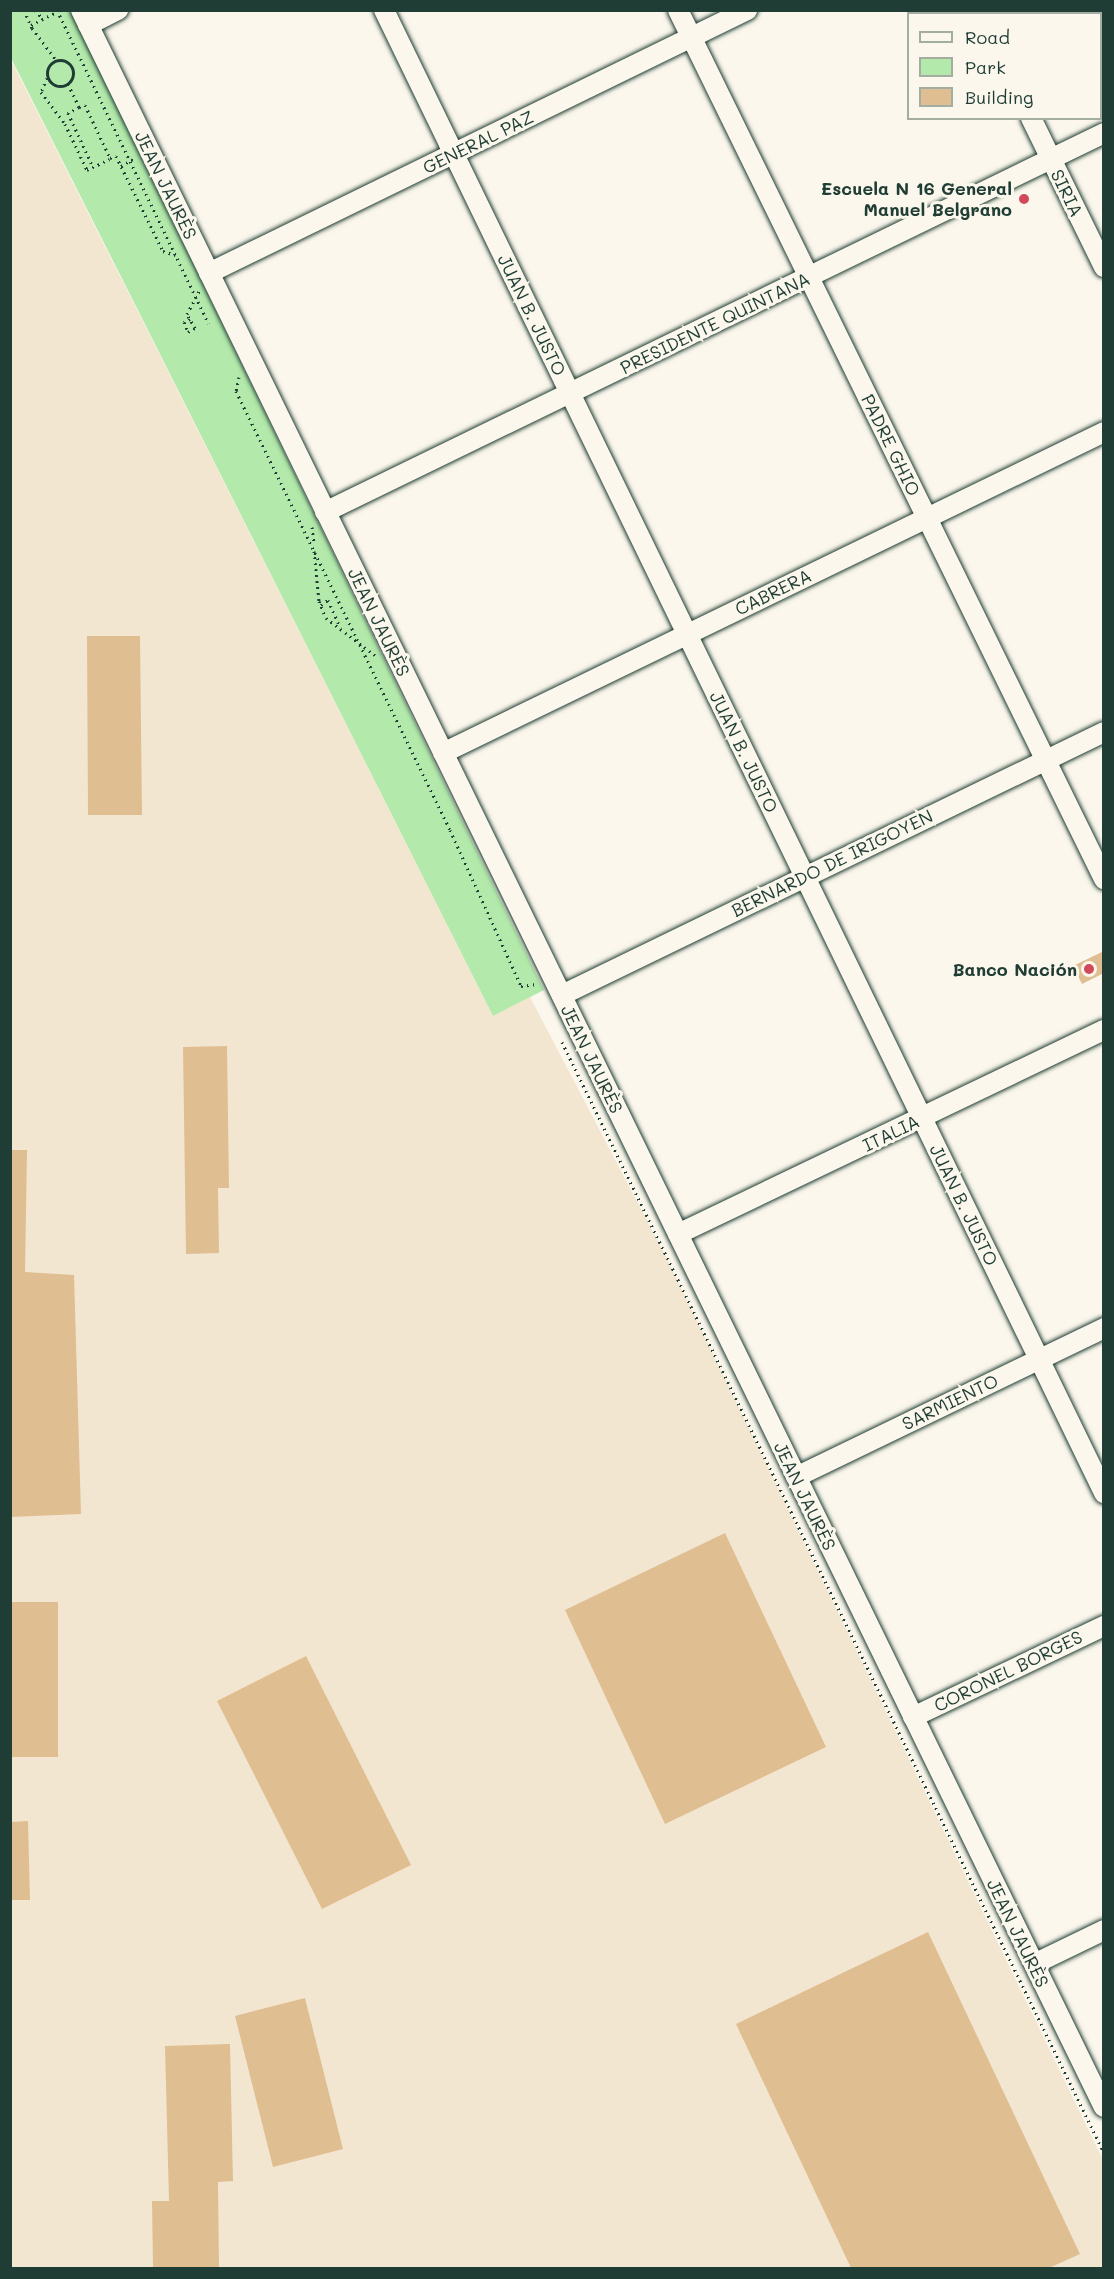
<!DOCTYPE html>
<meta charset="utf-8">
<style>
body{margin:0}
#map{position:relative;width:1114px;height:2279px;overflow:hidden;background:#fbf7ec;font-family:Mali,sans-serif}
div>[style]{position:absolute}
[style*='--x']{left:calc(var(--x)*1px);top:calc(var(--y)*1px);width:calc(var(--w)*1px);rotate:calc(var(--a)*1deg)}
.built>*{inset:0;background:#f3e6d1}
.green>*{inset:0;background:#b3e9ab}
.building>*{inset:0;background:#dfbe92}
.path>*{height:3px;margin-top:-1.5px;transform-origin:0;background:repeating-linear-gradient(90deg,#1f3d34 0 1.5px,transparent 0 6px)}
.path>.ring{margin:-1.5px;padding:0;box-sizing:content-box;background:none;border:3px solid #1f3d34;border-radius:50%}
.roads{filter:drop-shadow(0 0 2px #1f3d34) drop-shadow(0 0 2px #1f3d34)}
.minor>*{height:20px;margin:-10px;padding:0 10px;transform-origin:10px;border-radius:10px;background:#fbf7ec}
.dots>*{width:16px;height:16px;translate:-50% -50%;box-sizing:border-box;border:3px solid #fbf7ec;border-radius:50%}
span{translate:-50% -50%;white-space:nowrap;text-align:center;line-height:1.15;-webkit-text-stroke:6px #fbf7ec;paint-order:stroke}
.street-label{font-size:18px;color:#1f3d34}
.poi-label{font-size:18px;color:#1f3d34;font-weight:700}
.right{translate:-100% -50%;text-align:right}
.frame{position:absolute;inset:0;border:12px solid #1f3d34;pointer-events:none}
.legend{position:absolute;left:907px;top:12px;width:195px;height:108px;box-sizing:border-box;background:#fbf7ec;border:2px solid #a3ada2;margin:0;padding:8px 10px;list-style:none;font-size:18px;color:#1f3d34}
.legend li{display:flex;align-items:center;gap:12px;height:30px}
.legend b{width:30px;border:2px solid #a3ada2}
</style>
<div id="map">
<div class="built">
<i style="clip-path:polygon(10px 58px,493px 1016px,530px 997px,666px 1257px,1103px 2160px,1103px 2268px,11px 2268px)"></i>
</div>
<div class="green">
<i style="clip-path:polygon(10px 11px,71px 11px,544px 990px,493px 1016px,11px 58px)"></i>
</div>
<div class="building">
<i style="clip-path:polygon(87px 636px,140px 636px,142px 815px,88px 815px)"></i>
<i style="clip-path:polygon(1104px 951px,1104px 973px,1082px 984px,1073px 966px)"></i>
<i style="clip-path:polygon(227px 1046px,229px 1188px,218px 1188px,219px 1253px,186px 1254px,183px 1047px)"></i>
<i style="clip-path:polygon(10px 1150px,27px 1150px,25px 1272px,74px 1275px,81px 1514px,10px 1517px)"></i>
<i style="clip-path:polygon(725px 1533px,826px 1747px,665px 1824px,565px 1610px)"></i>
<i style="clip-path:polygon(10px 1602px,58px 1602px,58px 1757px,10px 1757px)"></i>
<i style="clip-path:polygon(306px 1656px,411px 1865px,322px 1909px,217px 1701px)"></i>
<i style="clip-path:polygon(28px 1821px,30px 1900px,10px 1900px,10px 1822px)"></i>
<i style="clip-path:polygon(928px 1932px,1080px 2254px,1049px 2268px,851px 2268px,736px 2024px)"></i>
<i style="clip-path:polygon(305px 1998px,343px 2149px,273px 2167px,235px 2016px)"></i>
<i style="clip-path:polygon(230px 2044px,233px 2181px,218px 2182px,219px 2268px,153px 2268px,152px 2201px,169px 2201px,165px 2046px)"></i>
</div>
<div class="path">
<i style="--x:24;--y:10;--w:20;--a:66"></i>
<i style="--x:32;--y:28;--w:39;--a:53"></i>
<i style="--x:35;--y:10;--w:12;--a:48"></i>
<i style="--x:57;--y:10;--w:348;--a:64.2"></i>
<i style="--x:31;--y:25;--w:30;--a:-27"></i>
<i class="ring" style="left:47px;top:60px;width:23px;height:23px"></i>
<i style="--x:47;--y:78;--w:15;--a:113"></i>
<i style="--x:41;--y:92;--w:40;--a:53"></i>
<i style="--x:65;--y:124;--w:51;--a:64.4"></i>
<i style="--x:87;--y:170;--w:25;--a:-26"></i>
<i style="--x:68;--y:84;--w:25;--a:64"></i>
<i style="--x:79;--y:107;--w:6;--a:-18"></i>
<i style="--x:85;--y:105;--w:59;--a:64.7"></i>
<i style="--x:110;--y:158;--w:6;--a:-18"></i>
<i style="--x:116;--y:156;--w:106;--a:63.7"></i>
<i style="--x:163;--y:251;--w:13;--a:18"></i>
<i style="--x:79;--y:107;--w:13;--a:151"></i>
<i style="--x:68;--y:113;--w:60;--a:65.2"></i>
<i style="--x:121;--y:166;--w:16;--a:-30"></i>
<i style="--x:190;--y:319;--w:7;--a:153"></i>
<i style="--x:184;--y:322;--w:11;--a:68"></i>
<i style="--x:188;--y:332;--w:8;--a:-30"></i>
<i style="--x:195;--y:328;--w:16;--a:-120"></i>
<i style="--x:187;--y:314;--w:26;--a:-62"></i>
<i style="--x:239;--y:377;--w:14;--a:102"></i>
<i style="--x:236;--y:391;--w:488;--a:64"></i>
<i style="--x:450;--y:830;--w:171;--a:65.5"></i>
<i style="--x:521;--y:986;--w:15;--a:-8"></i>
<i style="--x:312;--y:527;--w:17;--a:83"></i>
<i style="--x:314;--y:551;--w:50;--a:84.3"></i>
<i style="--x:319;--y:601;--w:18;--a:68"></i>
<i style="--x:326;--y:618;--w:63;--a:37.2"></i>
<i style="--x:321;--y:605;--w:9;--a:-36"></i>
<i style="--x:328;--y:600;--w:30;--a:66"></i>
<i style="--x:562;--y:1042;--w:1236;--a:63.99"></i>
</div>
<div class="roads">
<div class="minor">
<i style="--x:81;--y:10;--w:2333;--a:64"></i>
<i style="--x:384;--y:10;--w:1649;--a:64.1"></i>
<i style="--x:678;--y:10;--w:968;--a:63.89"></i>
<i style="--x:979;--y:10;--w:4;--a:76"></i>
<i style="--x:88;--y:25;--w:34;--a:-27"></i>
<i style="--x:1031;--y:118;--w:166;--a:63.9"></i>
<i style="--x:209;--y:273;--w:599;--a:-26.05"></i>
<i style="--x:325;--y:512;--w:866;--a:-25.94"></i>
<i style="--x:443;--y:753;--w:735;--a:-25.9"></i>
<i style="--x:562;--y:995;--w:602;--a:-25.88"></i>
<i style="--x:678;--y:1234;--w:472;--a:-25.6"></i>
<i style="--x:796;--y:1477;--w:342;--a:-25.8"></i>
<i style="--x:913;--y:1717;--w:212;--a:-25.5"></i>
<i style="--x:1034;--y:1964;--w:78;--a:-25.9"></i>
</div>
</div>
<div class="dots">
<i style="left:1024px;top:199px;background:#d1495b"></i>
<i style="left:1089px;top:969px;background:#d1495b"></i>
</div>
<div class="street-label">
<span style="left:478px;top:142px;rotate:-26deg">GENERAL PAZ</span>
<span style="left:166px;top:185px;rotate:64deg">JEAN JAURÈS</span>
<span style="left:1067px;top:193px;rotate:64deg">SIRIA</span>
<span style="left:532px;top:315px;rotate:64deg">JUAN B. JUSTO</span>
<span style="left:715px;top:323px;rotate:-26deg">PRESIDENTE QUINTANA</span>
<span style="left:891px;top:445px;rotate:64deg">PADRE GHIO</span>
<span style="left:773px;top:592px;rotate:-26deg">CABRERA</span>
<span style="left:379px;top:622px;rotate:64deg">JEAN JAURÈS</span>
<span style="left:744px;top:752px;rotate:64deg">JUAN B. JUSTO</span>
<span style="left:832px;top:863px;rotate:-26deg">BERNARDO DE IRIGOYEN</span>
<span style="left:592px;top:1059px;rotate:64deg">JEAN JAURÈS</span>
<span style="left:891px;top:1133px;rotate:-26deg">ITALIA</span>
<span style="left:964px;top:1205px;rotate:64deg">JUAN B. JUSTO</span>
<span style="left:950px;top:1402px;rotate:-26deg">SARMIENTO</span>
<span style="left:805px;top:1496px;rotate:64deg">JEAN JAURÈS</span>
<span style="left:1008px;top:1671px;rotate:-26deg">CORONEL BORGES</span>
<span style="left:1018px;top:1933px;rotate:64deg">JEAN JAURÈS</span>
</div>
<div class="poi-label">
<span class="right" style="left:1012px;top:199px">Escuela N 16 General<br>Manuel Belgrano</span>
<span class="right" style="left:1077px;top:969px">Banco Nación</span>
</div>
<div class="frame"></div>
<ul class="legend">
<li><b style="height:8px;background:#fbf7ec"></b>Road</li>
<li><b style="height:16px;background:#b3e9ab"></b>Park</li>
<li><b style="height:16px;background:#dfbe92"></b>Building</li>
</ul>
</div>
